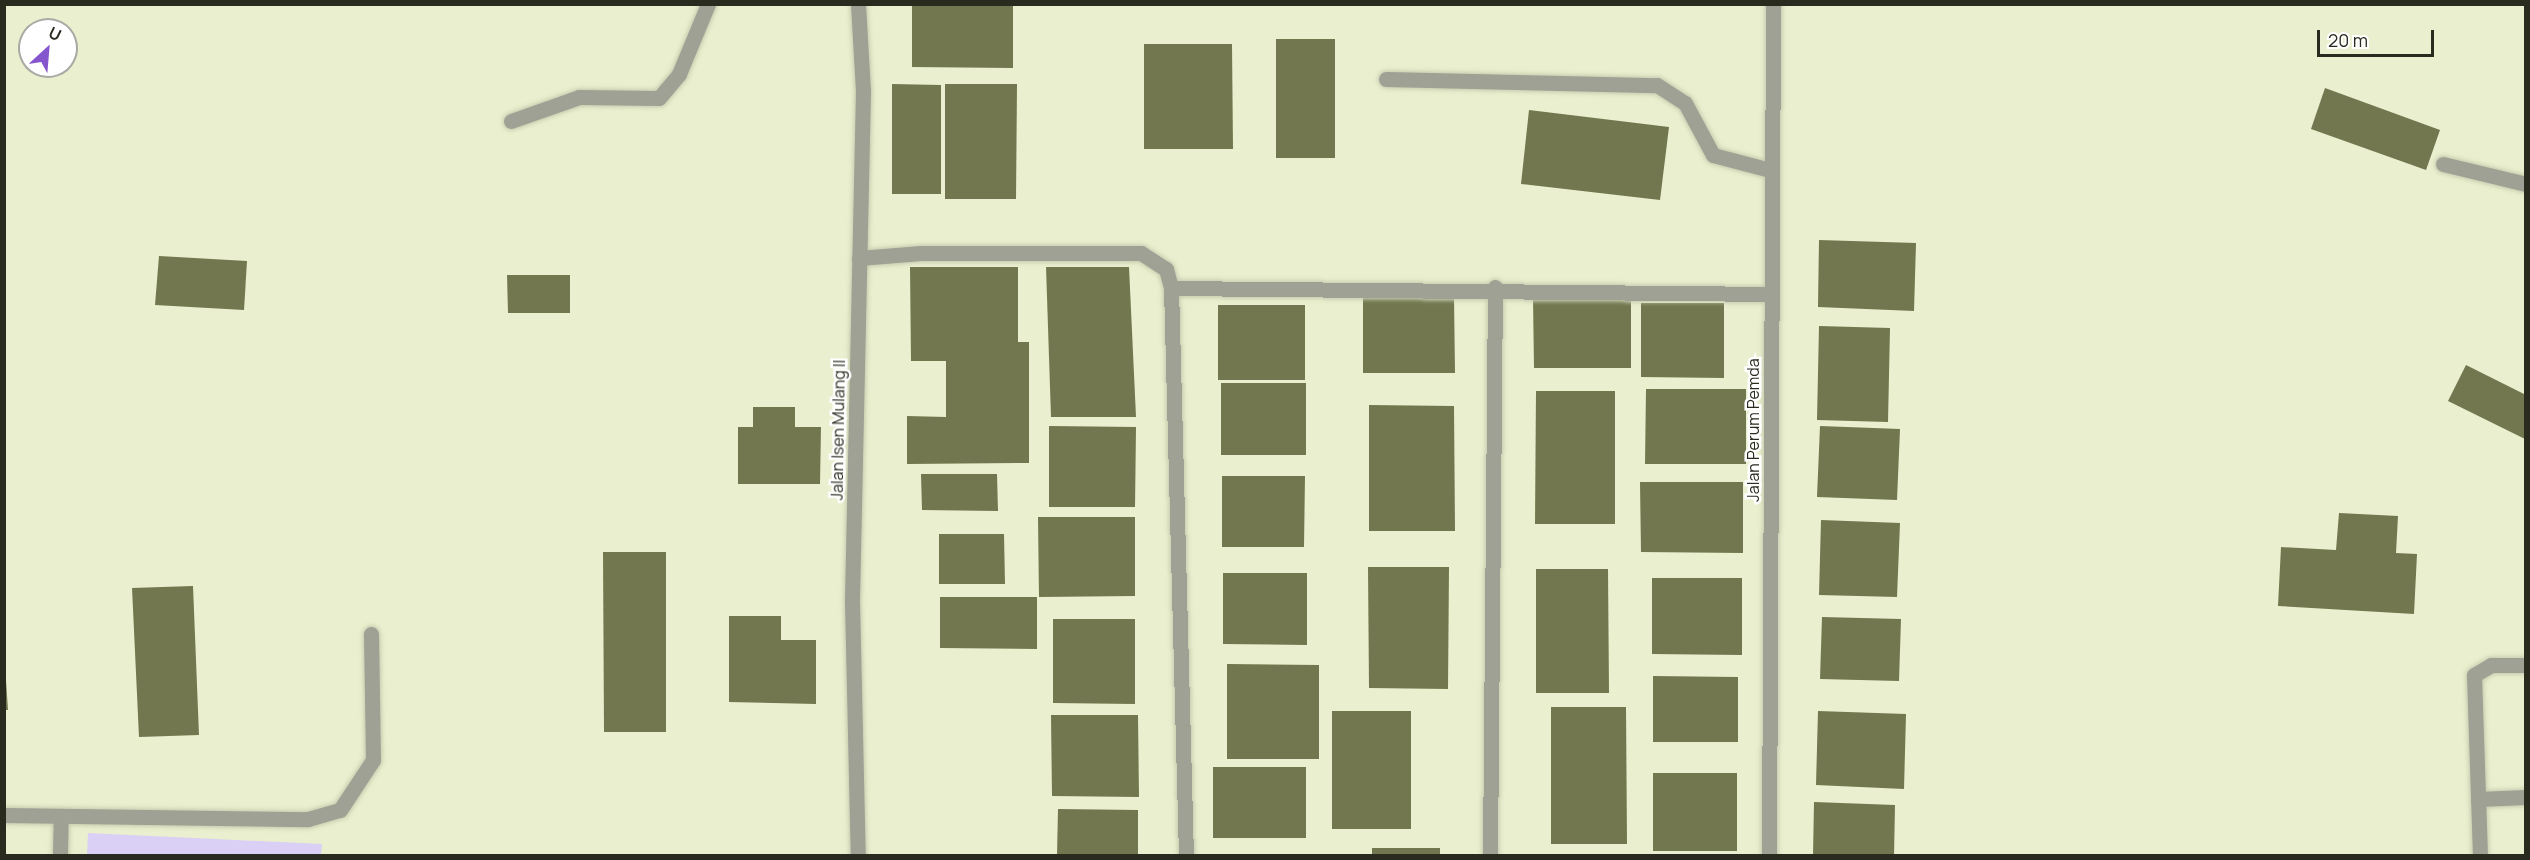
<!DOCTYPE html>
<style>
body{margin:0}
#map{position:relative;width:2530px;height:860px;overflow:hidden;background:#eaefcf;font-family:Manrope,sans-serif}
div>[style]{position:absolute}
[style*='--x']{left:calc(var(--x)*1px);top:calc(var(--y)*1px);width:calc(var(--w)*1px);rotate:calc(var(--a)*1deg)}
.green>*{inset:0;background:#dacff4}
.building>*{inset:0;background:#72774f}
.roads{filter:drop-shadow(0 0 2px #c7ccaf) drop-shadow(0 0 2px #c7ccaf)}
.street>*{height:15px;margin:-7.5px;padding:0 7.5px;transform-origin:7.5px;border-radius:7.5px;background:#9ea193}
span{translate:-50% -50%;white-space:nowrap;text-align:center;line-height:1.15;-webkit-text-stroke:5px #fff;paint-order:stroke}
.street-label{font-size:16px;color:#292b1f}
.frame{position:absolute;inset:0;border:6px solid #292b1f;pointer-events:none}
.north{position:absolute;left:18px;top:18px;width:60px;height:60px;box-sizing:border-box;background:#fff;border:2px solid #a9aaa5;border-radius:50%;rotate:26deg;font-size:16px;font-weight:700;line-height:24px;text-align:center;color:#292b1f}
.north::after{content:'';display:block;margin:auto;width:21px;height:27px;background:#8555ce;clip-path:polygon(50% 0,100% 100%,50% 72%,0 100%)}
.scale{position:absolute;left:2317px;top:30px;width:117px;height:27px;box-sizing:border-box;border:3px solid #292b1f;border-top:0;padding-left:8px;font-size:18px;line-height:21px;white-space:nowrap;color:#292b1f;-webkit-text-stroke:4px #fff;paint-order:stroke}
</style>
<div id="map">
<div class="green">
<i style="clip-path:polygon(88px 833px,322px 844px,321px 855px,87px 855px)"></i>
</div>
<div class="building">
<i style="clip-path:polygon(912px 4px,1013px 4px,1013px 68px,912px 67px)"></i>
<i style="clip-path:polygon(1276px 39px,1335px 39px,1335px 158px,1276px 158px)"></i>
<i style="clip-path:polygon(1144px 44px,1232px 44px,1233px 149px,1144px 149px)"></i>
<i style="clip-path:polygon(892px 84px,941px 85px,941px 194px,892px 194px)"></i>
<i style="clip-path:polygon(945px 84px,1017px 84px,1016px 199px,945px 199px)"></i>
<i style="clip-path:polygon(2325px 88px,2440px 130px,2426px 170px,2311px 129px)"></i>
<i style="clip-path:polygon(1529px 110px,1669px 127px,1660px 200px,1521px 184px)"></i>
<i style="clip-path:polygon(1819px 240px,1916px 243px,1914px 311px,1818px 307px)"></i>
<i style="clip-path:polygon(159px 256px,247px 261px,244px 310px,155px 305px)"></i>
<i style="clip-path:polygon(910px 267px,1018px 267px,1018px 342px,1029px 342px,1029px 463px,907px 464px,907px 416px,946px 417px,946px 361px,911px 361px)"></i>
<i style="clip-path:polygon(1046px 267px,1129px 267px,1136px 417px,1051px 417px)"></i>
<i style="clip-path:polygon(507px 275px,570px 275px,570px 313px,508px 313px)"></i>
<i style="clip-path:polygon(1363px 297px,1454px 297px,1455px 373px,1363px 373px)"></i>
<i style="clip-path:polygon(1533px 298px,1631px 299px,1631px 368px,1534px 368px)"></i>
<i style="clip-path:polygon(1641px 303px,1724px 303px,1724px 378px,1641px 377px)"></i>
<i style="clip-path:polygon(1218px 305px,1305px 305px,1305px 380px,1218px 380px)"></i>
<i style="clip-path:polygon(1819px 326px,1890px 328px,1888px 422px,1817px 420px)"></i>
<i style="clip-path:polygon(2466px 365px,2526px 395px,2525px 439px,2448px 401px)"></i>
<i style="clip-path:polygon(1221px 383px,1306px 383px,1306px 455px,1221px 455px)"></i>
<i style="clip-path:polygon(1646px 389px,1746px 389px,1746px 464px,1645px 464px)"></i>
<i style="clip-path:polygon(1536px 391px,1615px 391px,1615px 524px,1535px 524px)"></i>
<i style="clip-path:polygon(1369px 405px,1454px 406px,1455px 531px,1369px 531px)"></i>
<i style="clip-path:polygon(753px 407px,795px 407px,795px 427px,821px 427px,820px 484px,738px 484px,738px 427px,753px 427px)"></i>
<i style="clip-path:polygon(1049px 426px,1136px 427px,1135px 507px,1049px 507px)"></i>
<i style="clip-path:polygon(1820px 426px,1900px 429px,1897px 500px,1817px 497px)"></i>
<i style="clip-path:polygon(921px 474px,997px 474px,998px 511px,922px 510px)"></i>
<i style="clip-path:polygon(1222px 476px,1305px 476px,1304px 547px,1222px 547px)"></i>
<i style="clip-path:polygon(1640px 482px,1743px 482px,1743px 553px,1641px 552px)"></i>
<i style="clip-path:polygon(2339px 513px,2398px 516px,2396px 553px,2417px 554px,2414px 614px,2278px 606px,2281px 547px,2336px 550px)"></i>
<i style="clip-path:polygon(1038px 517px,1135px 517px,1135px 596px,1039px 597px)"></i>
<i style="clip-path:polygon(1821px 520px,1900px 523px,1897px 597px,1819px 595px)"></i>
<i style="clip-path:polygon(939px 534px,1004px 534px,1005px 584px,939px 584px)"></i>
<i style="clip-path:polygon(603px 552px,666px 552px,666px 732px,604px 732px)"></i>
<i style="clip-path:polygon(1368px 567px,1449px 567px,1448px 689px,1369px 688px)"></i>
<i style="clip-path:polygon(1536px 569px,1608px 569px,1609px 693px,1536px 693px)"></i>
<i style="clip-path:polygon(1223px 573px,1307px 573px,1307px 645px,1223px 644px)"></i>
<i style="clip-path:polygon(1652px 578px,1742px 578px,1742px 655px,1652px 654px)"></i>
<i style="clip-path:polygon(193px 586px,199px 735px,139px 737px,132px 588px)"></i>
<i style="clip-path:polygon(940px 597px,1037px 597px,1037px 649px,940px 648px)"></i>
<i style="clip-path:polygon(729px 616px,781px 616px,781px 640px,816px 640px,816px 704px,729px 702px)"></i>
<i style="clip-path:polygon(1822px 617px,1901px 619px,1899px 681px,1820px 679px)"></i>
<i style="clip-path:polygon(1053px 619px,1135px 619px,1135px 704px,1053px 703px)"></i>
<i style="clip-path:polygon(1227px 664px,1319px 665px,1319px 759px,1227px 759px)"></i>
<i style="clip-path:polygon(1653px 676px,1738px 677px,1738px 742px,1653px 742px)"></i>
<i style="clip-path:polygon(4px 680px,6px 680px,8px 710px,4px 710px)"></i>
<i style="clip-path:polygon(1551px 707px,1626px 707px,1627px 844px,1551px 844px)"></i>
<i style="clip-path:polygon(1332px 711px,1411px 711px,1411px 829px,1332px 829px)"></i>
<i style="clip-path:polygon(1818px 711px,1906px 714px,1904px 789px,1816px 785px)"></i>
<i style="clip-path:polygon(1051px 715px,1138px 715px,1139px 797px,1052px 796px)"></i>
<i style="clip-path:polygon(1213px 767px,1306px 767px,1306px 838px,1213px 838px)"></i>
<i style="clip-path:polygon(1653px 773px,1737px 773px,1737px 851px,1653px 851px)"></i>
<i style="clip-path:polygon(1814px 802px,1895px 805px,1894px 856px,1813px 856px)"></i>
<i style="clip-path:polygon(1058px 809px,1138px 810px,1138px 856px,1057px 856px)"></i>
<i style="clip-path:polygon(1372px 848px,1440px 848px,1440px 856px,1372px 856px)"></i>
</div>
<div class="roads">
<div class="street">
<i style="--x:858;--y:4;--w:87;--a:86.7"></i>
<i style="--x:863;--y:91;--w:510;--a:91.24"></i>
<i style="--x:852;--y:601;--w:255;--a:88.7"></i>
<i style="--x:1386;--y:79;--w:271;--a:1.3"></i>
<i style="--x:1657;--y:85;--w:33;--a:33"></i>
<i style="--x:1685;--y:103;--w:59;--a:61.7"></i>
<i style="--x:1713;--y:155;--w:59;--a:14.7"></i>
<i style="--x:511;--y:121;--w:72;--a:-19.4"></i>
<i style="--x:579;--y:97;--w:80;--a:0.7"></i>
<i style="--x:659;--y:98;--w:31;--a:-50"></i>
<i style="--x:679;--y:74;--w:76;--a:-67.5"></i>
<i style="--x:2443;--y:164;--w:85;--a:13.5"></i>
<i style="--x:859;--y:258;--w:62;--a:-4.6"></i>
<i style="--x:921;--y:253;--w:220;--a:0"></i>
<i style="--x:1141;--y:253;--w:30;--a:33"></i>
<i style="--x:1166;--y:269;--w:20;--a:75"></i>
<i style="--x:2478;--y:799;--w:48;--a:-2.4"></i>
<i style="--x:4;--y:815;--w:304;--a:0.8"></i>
<i style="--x:308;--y:819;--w:33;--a:-16"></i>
<i style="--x:340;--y:810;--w:60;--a:-56.6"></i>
<i style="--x:373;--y:760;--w:126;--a:-90.9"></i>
<i style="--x:60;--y:856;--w:39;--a:-89"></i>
<i style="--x:1186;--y:856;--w:568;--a:-91.51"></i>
<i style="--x:1171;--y:288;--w:600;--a:0.57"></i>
<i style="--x:1490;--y:856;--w:569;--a:-89.5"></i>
<i style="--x:1769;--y:856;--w:852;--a:-89.73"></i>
<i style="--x:2480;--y:856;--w:181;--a:-91.9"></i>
<i style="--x:2474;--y:675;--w:20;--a:-30"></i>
<i style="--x:2491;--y:665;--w:35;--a:0"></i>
</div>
</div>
<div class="street-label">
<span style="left:838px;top:430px;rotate:-89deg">Jalan Isen Mulang II</span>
<span style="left:1753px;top:430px;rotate:-90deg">Jalan Perum Pemda</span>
</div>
<div class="frame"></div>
<div class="north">U</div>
<div class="scale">20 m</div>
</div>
